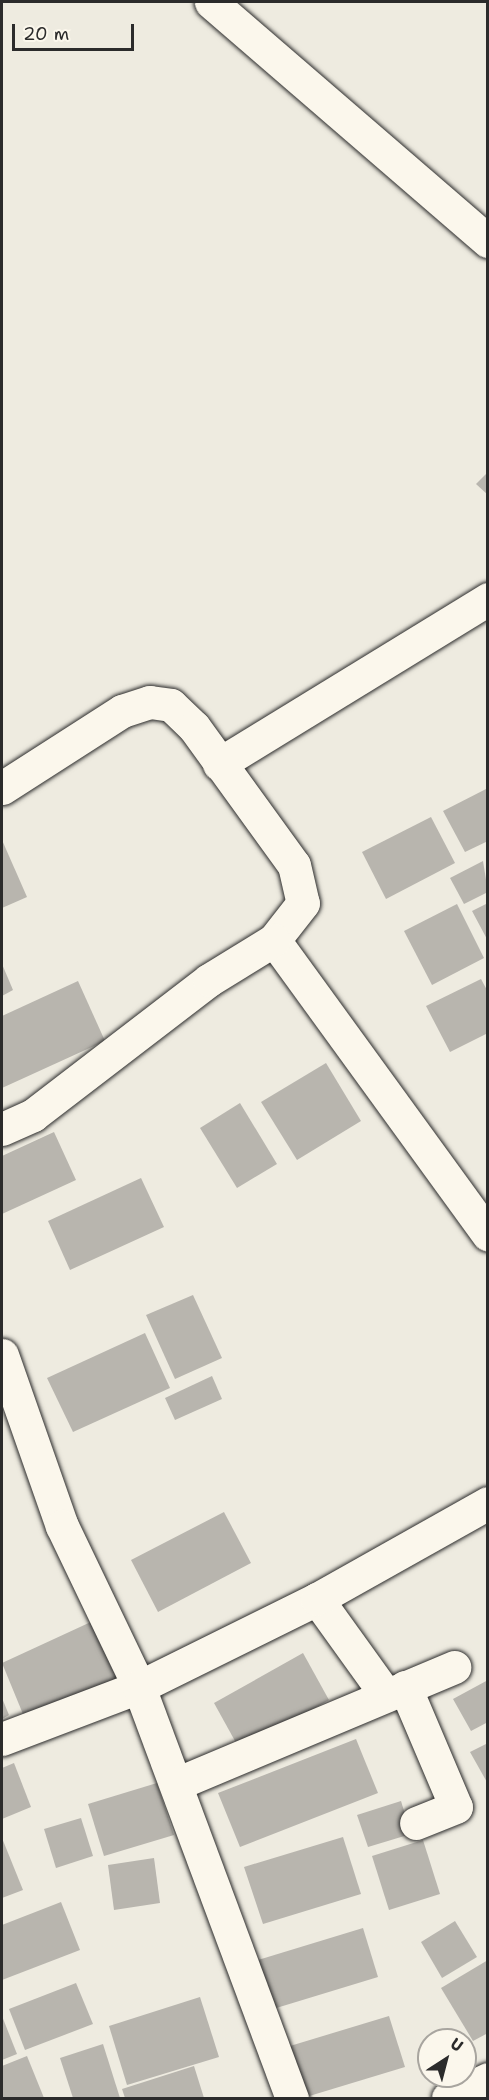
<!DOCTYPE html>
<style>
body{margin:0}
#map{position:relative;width:489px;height:2100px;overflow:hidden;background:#eeebe0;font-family:"Shantell Sans",sans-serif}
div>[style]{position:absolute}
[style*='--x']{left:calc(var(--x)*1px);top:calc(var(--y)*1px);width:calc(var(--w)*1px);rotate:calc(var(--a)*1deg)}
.building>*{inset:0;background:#b8b5ae}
.roads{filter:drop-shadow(0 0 2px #2b2b2b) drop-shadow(0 0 2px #2b2b2b)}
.street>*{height:33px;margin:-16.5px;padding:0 16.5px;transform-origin:16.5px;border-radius:16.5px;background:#fbf7ec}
.secondary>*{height:33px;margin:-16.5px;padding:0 16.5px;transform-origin:16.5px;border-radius:16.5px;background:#fbf7ec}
span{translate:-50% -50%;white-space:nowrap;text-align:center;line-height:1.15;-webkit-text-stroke:4.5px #fbf7ec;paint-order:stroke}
.frame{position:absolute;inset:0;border:3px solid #2b2b2b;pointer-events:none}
.north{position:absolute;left:417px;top:2028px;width:60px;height:60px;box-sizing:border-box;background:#fbf7ec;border:2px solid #a8a59f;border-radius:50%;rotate:36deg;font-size:16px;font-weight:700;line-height:24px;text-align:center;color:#2b2b2b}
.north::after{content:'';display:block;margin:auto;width:21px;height:27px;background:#2b2b2b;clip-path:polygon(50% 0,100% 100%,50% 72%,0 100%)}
.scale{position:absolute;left:12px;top:24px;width:122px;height:27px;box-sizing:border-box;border:3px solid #2b2b2b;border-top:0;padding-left:8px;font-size:18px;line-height:21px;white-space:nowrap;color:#2b2b2b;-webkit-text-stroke:4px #fbf7ec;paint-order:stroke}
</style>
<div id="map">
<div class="building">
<i style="clip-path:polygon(488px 472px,488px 495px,476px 484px)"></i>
<i style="clip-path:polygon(488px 788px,488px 841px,465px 852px,443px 811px)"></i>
<i style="clip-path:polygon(431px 817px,455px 863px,386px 899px,362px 852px)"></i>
<i style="clip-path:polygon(2px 840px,27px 897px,2px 908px)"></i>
<i style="clip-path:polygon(483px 861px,488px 892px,464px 904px,450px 878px)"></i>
<i style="clip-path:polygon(488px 903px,488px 941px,472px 911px)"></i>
<i style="clip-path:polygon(457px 904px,484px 958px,432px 985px,404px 931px)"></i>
<i style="clip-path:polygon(2px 964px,13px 990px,2px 996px)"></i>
<i style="clip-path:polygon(481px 979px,488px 992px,488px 1033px,450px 1052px,426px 1006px)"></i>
<i style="clip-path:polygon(78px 981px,105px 1041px,2px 1088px,2px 1016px)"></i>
<i style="clip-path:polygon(326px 1063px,361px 1121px,297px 1160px,261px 1102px)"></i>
<i style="clip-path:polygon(240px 1103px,277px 1164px,237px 1188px,200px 1128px)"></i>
<i style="clip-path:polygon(54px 1132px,76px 1180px,2px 1214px,2px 1156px)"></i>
<i style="clip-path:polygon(141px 1178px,164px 1227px,70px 1270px,48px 1221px)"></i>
<i style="clip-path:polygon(193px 1295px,222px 1358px,175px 1379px,146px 1315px)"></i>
<i style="clip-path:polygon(145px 1333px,170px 1388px,73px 1432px,47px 1378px)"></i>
<i style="clip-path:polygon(212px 1376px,222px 1399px,175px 1420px,165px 1398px)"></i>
<i style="clip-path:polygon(224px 1512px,251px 1563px,158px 1612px,131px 1560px)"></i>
<i style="clip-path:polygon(93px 1621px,119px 1677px,25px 1719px,2px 1663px)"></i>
<i style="clip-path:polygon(303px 1653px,329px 1700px,240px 1750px,214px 1703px)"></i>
<i style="clip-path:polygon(488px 1680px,488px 1722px,471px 1731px,453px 1699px)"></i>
<i style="clip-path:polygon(2px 1698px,9px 1715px,2px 1719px)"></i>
<i style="clip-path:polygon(356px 1739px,378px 1793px,240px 1847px,218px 1793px)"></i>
<i style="clip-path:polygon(488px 1743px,488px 1784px,470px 1752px)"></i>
<i style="clip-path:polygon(14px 1763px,31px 1807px,2px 1819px,2px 1768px)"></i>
<i style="clip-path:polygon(157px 1783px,174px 1835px,104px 1856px,88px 1804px)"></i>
<i style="clip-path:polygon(401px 1801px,411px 1834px,368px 1847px,357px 1815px)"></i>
<i style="clip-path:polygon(81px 1818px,93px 1856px,56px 1868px,44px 1829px)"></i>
<i style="clip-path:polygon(343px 1837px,361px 1894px,263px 1924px,244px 1867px)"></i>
<i style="clip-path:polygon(2px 1838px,23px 1890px,2px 1898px)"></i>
<i style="clip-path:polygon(423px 1840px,440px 1894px,389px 1910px,372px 1856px)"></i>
<i style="clip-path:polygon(154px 1858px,160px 1903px,114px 1910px,108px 1865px)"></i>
<i style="clip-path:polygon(61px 1902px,80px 1950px,2px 1980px,2px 1925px)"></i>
<i style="clip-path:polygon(455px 1921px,477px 1957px,442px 1978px,421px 1942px)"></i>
<i style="clip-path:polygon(363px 1928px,378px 1977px,273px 2009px,258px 1960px)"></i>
<i style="clip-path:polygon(488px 1960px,488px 2033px,473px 2041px,441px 1988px)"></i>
<i style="clip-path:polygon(76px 1983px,93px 2024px,25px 2050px,9px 2009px)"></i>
<i style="clip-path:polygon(200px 1997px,219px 2057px,127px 2085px,109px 2026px)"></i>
<i style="clip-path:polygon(2px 2016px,17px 2054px,2px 2060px)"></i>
<i style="clip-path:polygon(389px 2016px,405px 2067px,306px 2097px,290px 2046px)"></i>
<i style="clip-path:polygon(103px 2044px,120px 2098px,73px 2098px,60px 2058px)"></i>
<i style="clip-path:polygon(27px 2056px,44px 2098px,2px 2098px,2px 2066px)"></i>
<i style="clip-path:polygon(194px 2066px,204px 2098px,125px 2098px,122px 2089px)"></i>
</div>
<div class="roads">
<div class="street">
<i style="--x:219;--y:764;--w:316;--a:-31.5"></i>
<i style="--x:2;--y:788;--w:143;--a:-32.7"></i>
<i style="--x:122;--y:711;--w:29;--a:-18"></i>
<i style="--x:150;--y:702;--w:21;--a:8"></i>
<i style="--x:171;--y:705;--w:32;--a:44"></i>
<i style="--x:194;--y:727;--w:170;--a:54.1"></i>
<i style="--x:294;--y:865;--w:39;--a:77"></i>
<i style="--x:303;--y:903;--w:47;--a:128.1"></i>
<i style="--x:274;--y:940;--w:364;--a:54"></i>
<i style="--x:2;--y:1129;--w:34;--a:-24"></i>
<i style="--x:33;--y:1115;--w:222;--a:-37.5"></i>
<i style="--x:209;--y:980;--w:76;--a:-31.6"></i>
<i style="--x:2;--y:1355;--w:181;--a:70.7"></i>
<i style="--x:62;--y:1526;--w:178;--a:64.4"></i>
<i style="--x:139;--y:1687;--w:439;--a:69.6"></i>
<i style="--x:317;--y:1599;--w:118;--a:54.3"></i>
<i style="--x:405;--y:1687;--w:130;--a:67"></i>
<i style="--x:456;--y:1807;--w:43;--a:158.2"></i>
<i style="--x:2;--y:1739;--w:147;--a:-20.8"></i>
<i style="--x:139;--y:1687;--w:199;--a:-26.3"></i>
<i style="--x:317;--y:1599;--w:196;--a:-29.3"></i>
<i style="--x:176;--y:1784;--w:302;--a:-22.8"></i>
<i style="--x:448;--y:2098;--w:44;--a:-25.4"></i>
</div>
<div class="secondary">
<i style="--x:211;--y:2;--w:366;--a:40.8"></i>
</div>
</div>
<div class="frame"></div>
<div class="north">U</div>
<div class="scale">20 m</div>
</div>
